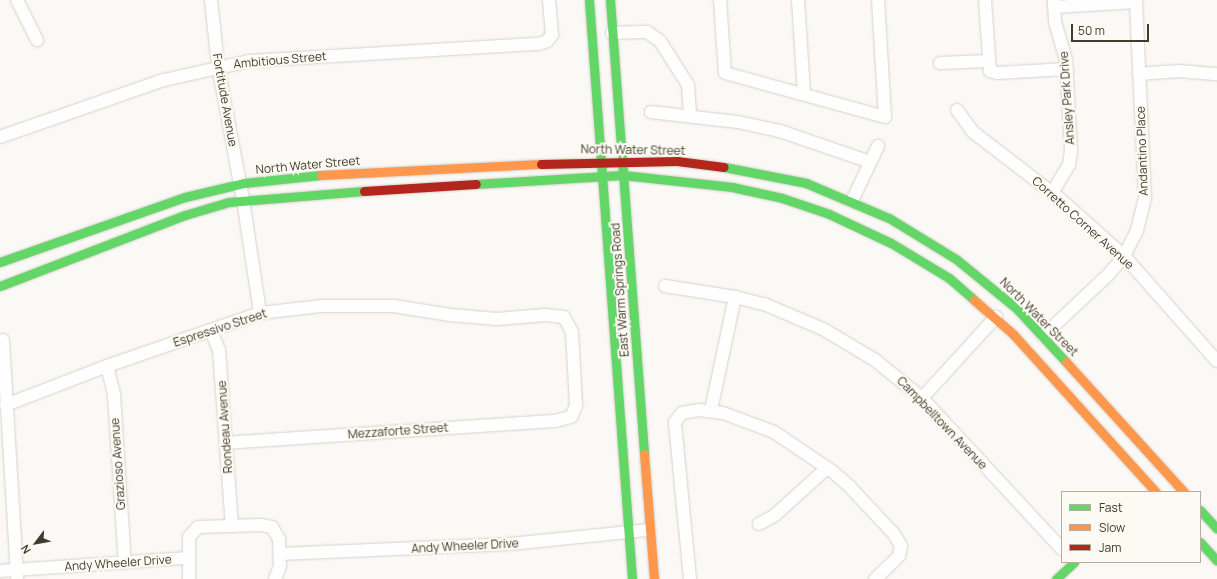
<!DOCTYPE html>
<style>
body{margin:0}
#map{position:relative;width:1217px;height:579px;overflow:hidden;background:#fbf9f5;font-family:Manrope,sans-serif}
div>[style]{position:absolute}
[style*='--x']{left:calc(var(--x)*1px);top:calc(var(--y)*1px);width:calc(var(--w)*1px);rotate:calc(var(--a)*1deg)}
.roads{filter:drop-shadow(0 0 1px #d6d2cb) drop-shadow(0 0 1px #d6d2cb)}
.street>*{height:12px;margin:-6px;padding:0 6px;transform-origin:6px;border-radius:6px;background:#fefefe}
.fast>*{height:9px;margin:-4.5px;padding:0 4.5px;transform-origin:4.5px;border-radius:4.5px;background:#63d668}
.slow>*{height:9px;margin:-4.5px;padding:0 4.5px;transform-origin:4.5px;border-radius:4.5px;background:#ff974d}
.jam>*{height:9px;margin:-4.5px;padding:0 4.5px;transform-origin:4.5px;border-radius:4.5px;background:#b3261e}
span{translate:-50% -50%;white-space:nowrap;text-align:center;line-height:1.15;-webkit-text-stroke:4px #fdfaf3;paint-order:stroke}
.street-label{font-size:12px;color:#413b2d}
.legend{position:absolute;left:1061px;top:491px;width:140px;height:72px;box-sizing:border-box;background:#fdfaf3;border:1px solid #b2aea4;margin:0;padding:5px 7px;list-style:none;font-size:12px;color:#413b2d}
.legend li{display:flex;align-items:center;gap:8px;height:20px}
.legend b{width:20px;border:1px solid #b2aea4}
.north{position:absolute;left:16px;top:523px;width:40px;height:40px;-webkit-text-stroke:3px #fdfaf3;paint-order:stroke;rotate:238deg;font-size:11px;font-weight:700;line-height:16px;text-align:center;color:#413b2d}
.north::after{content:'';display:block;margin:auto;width:14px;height:18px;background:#413b2d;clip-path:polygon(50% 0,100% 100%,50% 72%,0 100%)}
.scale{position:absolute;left:1071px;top:24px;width:78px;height:18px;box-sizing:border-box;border:2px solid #413b2d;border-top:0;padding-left:5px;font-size:12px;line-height:14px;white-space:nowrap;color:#413b2d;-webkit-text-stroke:3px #fdfaf3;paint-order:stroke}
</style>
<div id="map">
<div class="roads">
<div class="street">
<i style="--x:17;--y:0;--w:45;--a:63.4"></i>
<i style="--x:211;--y:0;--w:66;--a:83.9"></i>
<i style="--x:218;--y:66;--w:136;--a:79.4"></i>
<i style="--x:243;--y:200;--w:114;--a:81.4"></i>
<i style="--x:720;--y:0;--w:73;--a:86.1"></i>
<i style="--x:725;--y:73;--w:166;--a:15.4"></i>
<i style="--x:885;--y:117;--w:117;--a:-93.4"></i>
<i style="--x:798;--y:0;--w:94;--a:86.3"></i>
<i style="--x:985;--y:0;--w:71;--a:86"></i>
<i style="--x:990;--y:71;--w:7;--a:16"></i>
<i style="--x:997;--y:73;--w:70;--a:-3.3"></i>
<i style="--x:1054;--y:7;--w:82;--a:-3.5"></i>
<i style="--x:612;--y:33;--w:35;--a:-2"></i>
<i style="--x:647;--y:32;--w:16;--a:35"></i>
<i style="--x:660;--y:41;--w:52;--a:57.5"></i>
<i style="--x:688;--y:85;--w:31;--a:86"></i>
<i style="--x:940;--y:63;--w:48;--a:-2.4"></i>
<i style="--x:1139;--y:74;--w:40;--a:-4.3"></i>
<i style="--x:1179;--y:71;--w:38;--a:5"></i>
<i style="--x:957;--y:110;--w:27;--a:54"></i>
<i style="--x:973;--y:132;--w:108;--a:37.5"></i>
<i style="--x:1059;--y:198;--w:87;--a:41.7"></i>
<i style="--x:1124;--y:256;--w:140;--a:48.5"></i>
<i style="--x:651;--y:112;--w:88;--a:6.6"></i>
<i style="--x:738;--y:122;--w:43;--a:12.1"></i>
<i style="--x:780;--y:131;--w:95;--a:19"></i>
<i style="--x:0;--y:137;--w:174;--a:-19.2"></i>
<i style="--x:164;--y:80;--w:88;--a:-12.5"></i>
<i style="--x:250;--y:61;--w:289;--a:-3.4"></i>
<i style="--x:539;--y:44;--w:9;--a:-21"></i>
<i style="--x:547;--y:41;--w:8;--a:-50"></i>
<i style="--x:552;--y:35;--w:35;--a:-95"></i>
<i style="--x:1052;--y:193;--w:33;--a:-59"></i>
<i style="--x:1069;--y:165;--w:15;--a:-82"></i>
<i style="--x:1071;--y:150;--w:90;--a:-93.2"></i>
<i style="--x:1066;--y:60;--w:40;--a:-106"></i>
<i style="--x:1055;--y:22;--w:22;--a:-93"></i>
<i style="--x:852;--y:201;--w:61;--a:-64.7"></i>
<i style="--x:665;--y:286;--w:71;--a:8.9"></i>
<i style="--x:735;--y:297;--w:30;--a:14"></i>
<i style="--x:764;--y:304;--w:64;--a:23"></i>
<i style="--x:823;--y:329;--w:61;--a:30.8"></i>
<i style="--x:875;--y:360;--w:60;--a:39"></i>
<i style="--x:922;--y:398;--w:206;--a:47.2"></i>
<i style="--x:211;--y:331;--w:21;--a:67"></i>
<i style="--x:219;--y:350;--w:176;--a:85.8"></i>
<i style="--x:1043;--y:336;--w:91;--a:-43.2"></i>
<i style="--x:1109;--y:274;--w:23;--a:-50"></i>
<i style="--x:1124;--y:256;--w:29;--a:-63"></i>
<i style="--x:1137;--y:230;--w:32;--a:-76"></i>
<i style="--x:1145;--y:199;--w:199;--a:-92.6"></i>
<i style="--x:3;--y:340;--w:239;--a:86.6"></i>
<i style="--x:107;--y:366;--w:30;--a:76"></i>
<i style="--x:114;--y:395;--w:168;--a:86.3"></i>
<i style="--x:922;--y:398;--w:110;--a:-47.6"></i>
<i style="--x:6;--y:405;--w:108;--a:-21.1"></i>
<i style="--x:107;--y:366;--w:162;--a:-19.1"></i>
<i style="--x:260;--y:313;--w:61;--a:-6.5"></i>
<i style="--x:321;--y:306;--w:73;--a:0"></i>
<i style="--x:394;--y:306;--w:57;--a:9.1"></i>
<i style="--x:450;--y:315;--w:47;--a:4.9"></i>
<i style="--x:497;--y:319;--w:48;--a:-4.8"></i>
<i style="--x:545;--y:315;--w:19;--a:6"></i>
<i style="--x:564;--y:317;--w:17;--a:62"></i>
<i style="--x:572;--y:332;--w:74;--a:86.9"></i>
<i style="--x:576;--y:406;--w:12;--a:114"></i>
<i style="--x:571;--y:417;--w:16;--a:166"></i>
<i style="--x:555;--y:421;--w:330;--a:176.2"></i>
<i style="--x:711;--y:410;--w:116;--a:-78"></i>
<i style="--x:759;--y:524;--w:18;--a:-29"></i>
<i style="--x:775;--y:515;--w:70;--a:-42.1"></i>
<i style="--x:280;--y:554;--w:230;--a:-2.5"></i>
<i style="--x:510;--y:544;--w:140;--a:-5.8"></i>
<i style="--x:0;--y:571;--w:188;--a:-4"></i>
<i style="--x:189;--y:579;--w:42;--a:-90"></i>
<i style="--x:189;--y:537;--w:13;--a:-48"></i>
<i style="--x:198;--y:527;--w:63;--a:-1.8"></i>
<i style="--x:261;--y:525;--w:11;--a:10"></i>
<i style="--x:272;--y:527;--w:14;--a:60"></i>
<i style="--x:279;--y:539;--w:27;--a:88"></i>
<i style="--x:280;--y:566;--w:14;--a:111"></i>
<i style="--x:690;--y:579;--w:158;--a:-95.5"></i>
<i style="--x:675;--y:422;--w:11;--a:-52"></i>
<i style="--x:682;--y:413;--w:17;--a:-10"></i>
<i style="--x:699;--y:410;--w:24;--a:7"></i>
<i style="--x:723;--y:413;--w:54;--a:20.4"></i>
<i style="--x:774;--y:432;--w:71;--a:34.1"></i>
<i style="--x:833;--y:472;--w:23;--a:41"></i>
<i style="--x:850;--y:487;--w:64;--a:46.9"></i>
<i style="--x:894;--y:534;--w:14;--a:60"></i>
<i style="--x:901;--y:546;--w:10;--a:101"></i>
<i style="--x:899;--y:556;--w:33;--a:136"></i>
</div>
<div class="fast">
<i style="--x:589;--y:0;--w:581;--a:85.75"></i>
<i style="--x:610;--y:0;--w:455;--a:85.7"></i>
<i style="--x:724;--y:167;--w:84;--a:11"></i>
<i style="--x:806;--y:183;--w:90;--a:22.9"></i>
<i style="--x:889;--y:218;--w:79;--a:31.5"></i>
<i style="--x:956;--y:259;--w:77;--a:39.2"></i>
<i style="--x:1016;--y:308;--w:74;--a:47.2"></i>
<i style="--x:476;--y:184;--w:147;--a:-3.5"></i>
<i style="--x:623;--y:175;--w:110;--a:6.3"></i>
<i style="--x:732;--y:187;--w:51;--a:12.4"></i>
<i style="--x:782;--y:198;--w:50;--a:18.8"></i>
<i style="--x:829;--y:214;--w:68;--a:25.1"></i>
<i style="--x:891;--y:243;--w:68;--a:31.1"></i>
<i style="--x:949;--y:278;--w:33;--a:41"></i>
<i style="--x:0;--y:262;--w:196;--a:-19.4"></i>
<i style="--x:185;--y:197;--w:61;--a:-13.3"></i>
<i style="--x:244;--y:183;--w:77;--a:-5.9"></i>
<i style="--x:0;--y:286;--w:198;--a:-21"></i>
<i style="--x:185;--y:215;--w:46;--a:-16.5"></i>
<i style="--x:229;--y:202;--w:135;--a:-4.7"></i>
<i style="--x:1200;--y:510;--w:25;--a:48"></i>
<i style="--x:1200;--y:542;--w:25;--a:48"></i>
<i style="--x:1056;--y:579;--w:25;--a:-43"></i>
</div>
<div class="slow">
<i style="--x:321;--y:175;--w:220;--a:-2.9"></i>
<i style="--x:974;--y:300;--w:52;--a:41.1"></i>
<i style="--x:1013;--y:334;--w:213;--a:47.9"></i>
<i style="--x:1066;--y:362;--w:176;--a:47.8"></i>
<i style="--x:644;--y:454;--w:125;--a:85.4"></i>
</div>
<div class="jam">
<i style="--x:541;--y:164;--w:136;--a:-1.3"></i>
<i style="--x:677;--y:161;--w:47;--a:7.3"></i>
<i style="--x:364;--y:191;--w:112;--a:-3.6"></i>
</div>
</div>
<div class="street-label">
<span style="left:280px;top:60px;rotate:-5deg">Ambitious Street</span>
<span style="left:1067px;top:98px;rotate:-94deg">Ansley Park Drive</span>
<span style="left:225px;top:100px;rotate:80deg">Fortitude Avenue</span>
<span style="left:633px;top:150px;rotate:1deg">North Water Street</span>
<span style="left:1142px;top:151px;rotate:-92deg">Andantino Place</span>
<span style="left:308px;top:165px;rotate:-5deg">North Water Street</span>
<span style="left:1083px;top:223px;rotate:42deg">Corretto Corner Avenue</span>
<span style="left:620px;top:290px;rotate:-94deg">East Warm Springs Road</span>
<span style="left:1039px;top:317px;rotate:45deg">North Water Street</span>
<span style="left:220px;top:328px;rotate:-18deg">Espressivo Street</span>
<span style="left:942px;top:423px;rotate:46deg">Campbelltown Avenue</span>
<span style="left:225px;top:427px;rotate:-94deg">Rondeau Avenue</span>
<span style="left:398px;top:431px;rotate:-4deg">Mezzaforte Street</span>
<span style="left:118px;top:464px;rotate:-94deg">Grazioso Avenue</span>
<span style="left:465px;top:546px;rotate:-3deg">Andy Wheeler Drive</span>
<span style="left:118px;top:563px;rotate:-4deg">Andy Wheeler Drive</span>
</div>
<ul class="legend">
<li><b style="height:5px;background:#63d668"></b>Fast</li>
<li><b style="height:5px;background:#ff974d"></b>Slow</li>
<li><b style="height:5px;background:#b3261e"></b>Jam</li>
</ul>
<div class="north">N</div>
<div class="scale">50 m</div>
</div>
